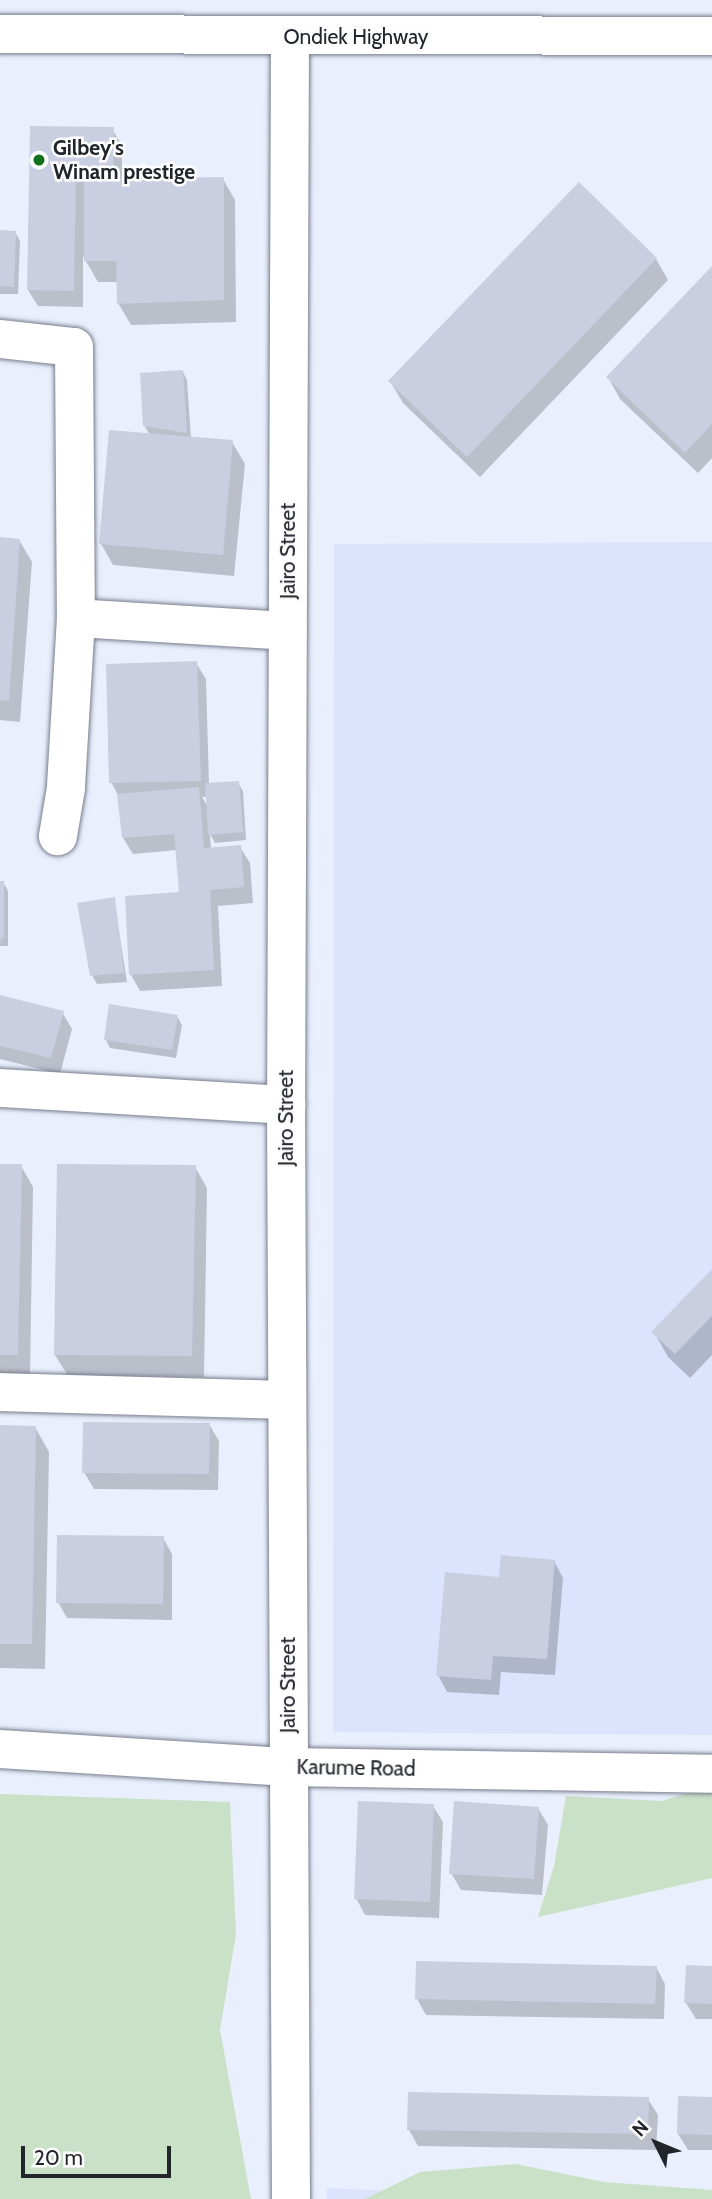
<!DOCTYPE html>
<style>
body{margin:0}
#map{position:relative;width:712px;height:2199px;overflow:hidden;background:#eaeffd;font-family:Cabin,sans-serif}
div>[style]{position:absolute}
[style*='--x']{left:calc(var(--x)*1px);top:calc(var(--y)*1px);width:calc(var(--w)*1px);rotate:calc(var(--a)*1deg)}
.built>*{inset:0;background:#dbe4fc}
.green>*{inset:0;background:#c8e1c7}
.shadow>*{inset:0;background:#0003}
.building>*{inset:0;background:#c9cfe0}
.roads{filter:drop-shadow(0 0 2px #777d8c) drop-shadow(0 0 2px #777d8c)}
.minor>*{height:38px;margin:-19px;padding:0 19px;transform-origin:19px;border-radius:19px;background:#fff}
.major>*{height:38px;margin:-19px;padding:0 19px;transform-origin:19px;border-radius:19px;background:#fff}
.dots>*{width:19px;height:19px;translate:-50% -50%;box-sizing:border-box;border:4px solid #fdfdfd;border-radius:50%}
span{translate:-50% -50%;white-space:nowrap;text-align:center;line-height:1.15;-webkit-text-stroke:5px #fdfdfd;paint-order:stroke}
.street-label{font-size:21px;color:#22242b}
.poi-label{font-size:21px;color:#22242b;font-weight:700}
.left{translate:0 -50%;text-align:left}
.north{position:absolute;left:621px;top:2108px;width:70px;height:70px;-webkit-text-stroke:5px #fdfdfd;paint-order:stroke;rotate:313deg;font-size:19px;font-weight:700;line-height:28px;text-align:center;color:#22242b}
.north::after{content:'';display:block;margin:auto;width:24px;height:32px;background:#22242b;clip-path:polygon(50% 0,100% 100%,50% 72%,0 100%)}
.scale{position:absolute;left:21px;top:2146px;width:150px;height:32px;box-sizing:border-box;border:4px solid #22242b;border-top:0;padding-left:9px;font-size:21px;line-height:24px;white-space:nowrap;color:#22242b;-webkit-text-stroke:5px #fdfdfd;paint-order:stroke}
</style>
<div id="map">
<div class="built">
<i style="clip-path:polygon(712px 542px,712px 1735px,333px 1732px,334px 544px)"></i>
<i style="clip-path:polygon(327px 2188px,581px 2199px,327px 2199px)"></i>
</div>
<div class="green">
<i style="clip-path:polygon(712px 1785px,712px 1878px,538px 1917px,554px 1866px,566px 1796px,662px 1801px)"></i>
<i style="clip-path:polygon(0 1794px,230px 1802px,236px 1934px,220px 2030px,251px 2199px,0 2199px)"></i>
<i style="clip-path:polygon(516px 2164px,604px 2182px,712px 2190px,712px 2199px,365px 2199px,420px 2172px)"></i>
</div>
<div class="shadow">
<i style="clip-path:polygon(31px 128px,112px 129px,122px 145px,122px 180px,223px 179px,235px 200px,236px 322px,131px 325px,118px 303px,118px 282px,98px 282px,83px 256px,83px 307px,38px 306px,28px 290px)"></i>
<i style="clip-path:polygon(0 232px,15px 232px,20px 241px,18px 294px,0 294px)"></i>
<i style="clip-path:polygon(656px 259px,668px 280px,480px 477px,403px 403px,390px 381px)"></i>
<i style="clip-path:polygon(712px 269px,712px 458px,698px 473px,620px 399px,608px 377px)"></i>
<i style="clip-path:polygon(183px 372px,187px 380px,191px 438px,232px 442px,245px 464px,234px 576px,113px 565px,101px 544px,150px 435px,144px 425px)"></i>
<i style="clip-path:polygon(0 539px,19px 540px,32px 562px,20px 722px,0 720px)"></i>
<i style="clip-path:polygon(evenodd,196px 663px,206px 679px,209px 785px,238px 783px,243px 791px,246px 840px,215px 843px,210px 834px,211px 849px,240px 847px,250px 863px,253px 903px,218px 906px,222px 986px,140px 991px,131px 975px,181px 894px,177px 850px,133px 854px,123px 838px,119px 797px,111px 782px,196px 663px,202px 797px,207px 797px,208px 807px,202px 797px)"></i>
<i style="clip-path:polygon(3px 882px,8px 891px,8px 946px,0 946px)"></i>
<i style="clip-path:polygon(114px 899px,127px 982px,97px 984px,92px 975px)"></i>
<i style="clip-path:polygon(0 997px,62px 1012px,72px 1029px,60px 1074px,0 1059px)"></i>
<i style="clip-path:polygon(177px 1016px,182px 1025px,176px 1058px,110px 1048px,106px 1040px)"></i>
<i style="clip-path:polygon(0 1165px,21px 1166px,33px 1187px,30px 1376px,0 1376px)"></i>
<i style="clip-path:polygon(195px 1167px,207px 1188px,204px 1377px,68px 1376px,55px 1355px)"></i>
<i style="clip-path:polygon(712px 1272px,712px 1355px,690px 1378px,668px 1357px,654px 1332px)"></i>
<i style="clip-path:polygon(209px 1424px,219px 1441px,218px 1490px,94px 1489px,84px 1472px)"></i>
<i style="clip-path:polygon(0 1427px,35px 1427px,49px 1452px,45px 1669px,0 1668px)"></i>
<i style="clip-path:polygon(163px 1538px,172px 1554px,172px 1620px,67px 1618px,58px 1602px)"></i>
<i style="clip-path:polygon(554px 1561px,563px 1578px,555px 1675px,501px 1672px,499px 1695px,447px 1692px,438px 1675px,500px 1579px)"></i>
<i style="clip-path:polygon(433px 1806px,443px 1822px,439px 1918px,365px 1915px,356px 1898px)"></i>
<i style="clip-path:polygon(538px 1808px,548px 1825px,542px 1895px,461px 1890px,451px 1873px)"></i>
<i style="clip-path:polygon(656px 1967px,665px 1984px,664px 2019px,426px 2015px,417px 1999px)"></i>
<i style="clip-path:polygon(712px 1967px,712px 2019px,696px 2019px,686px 2003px)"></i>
<i style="clip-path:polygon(648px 2099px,658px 2115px,656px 2150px,418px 2146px,409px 2130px)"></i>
<i style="clip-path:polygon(712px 2099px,712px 2150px,688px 2150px,678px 2134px)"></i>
</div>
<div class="building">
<i style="clip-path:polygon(30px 126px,114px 127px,113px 174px,76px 174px,74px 291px,27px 290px)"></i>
<i style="clip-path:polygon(224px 177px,224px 300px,117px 304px,116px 261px,84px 261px,84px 179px)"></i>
<i style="clip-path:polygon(579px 182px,657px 258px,467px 457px,388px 381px)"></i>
<i style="clip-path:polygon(0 230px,16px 231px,14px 287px,0 286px)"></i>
<i style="clip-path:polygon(712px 266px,712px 424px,685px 453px,606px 377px)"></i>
<i style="clip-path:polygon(183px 370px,187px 433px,143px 426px,140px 373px)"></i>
<i style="clip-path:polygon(109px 430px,233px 440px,223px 555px,99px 544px)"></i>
<i style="clip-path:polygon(0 537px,20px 539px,9px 701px,0 700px)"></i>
<i style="clip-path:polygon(197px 661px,201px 781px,109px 783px,106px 664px)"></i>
<i style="clip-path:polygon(239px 781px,243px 832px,208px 835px,205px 783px)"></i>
<i style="clip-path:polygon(199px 787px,204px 848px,241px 845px,244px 887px,210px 890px,214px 970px,129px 975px,125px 896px,179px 892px,174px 834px,122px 838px,117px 794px)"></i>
<i style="clip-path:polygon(0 881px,4px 881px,4px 938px,0 938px)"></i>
<i style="clip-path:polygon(115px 897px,124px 973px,90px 976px,77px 903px)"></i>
<i style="clip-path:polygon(0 995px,64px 1011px,51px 1058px,0 1046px)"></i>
<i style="clip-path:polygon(109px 1004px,178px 1015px,172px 1050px,104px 1040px)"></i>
<i style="clip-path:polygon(0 1164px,22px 1164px,18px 1355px,0 1355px)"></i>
<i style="clip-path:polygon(57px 1164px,196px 1165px,192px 1356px,54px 1355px)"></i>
<i style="clip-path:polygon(712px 1269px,712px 1316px,675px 1354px,651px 1332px)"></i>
<i style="clip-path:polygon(83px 1422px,210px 1423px,209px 1474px,82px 1473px)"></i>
<i style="clip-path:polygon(0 1425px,36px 1426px,32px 1644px,0 1644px)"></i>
<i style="clip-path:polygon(57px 1535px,164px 1536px,163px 1604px,56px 1603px)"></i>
<i style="clip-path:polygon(501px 1555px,555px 1560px,547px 1659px,493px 1656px,491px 1680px,436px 1676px,445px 1572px,499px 1577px)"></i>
<i style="clip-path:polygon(358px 1801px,434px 1804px,430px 1902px,354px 1899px)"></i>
<i style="clip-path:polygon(454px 1801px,539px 1807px,534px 1879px,449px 1874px)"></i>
<i style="clip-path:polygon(416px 1961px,657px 1966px,655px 2004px,415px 1999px)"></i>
<i style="clip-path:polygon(686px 1965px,712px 1966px,712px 2004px,684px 2003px)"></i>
<i style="clip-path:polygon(408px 2092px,649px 2097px,648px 2134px,407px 2130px)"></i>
<i style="clip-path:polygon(678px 2096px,712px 2097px,712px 2135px,677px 2134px)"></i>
</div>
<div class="roads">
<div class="minor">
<i style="--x:290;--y:37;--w:1068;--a:90.21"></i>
<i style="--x:286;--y:1105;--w:1094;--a:89.74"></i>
<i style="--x:0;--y:339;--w:74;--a:6.2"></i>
<i style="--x:74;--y:347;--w:271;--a:89.6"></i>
<i style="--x:76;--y:618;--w:170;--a:93.4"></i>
<i style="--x:66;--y:788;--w:49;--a:99.5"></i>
<i style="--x:76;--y:618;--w:212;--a:3.5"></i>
<i style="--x:0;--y:1088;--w:287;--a:3.4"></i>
<i style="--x:0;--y:1392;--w:287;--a:1.6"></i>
<i style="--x:0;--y:1749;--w:289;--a:3.6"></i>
<i style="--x:288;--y:1767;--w:424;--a:0.9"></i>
</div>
<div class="major">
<i style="--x:0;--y:34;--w:712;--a:0.16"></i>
</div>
</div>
<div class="dots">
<i style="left:39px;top:160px;background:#126f1c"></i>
</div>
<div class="street-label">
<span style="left:356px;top:37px">Ondiek Highway</span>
<span style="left:288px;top:551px;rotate:-90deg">Jairo Street</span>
<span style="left:286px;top:1118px;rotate:-90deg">Jairo Street</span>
<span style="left:288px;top:1685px;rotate:-90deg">Jairo Street</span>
<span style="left:356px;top:1768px;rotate:1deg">Karume Road</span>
</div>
<div class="poi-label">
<span class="left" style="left:53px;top:160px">Gilbey's<br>Winam prestige</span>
</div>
<div class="north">N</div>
<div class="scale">20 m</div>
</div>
